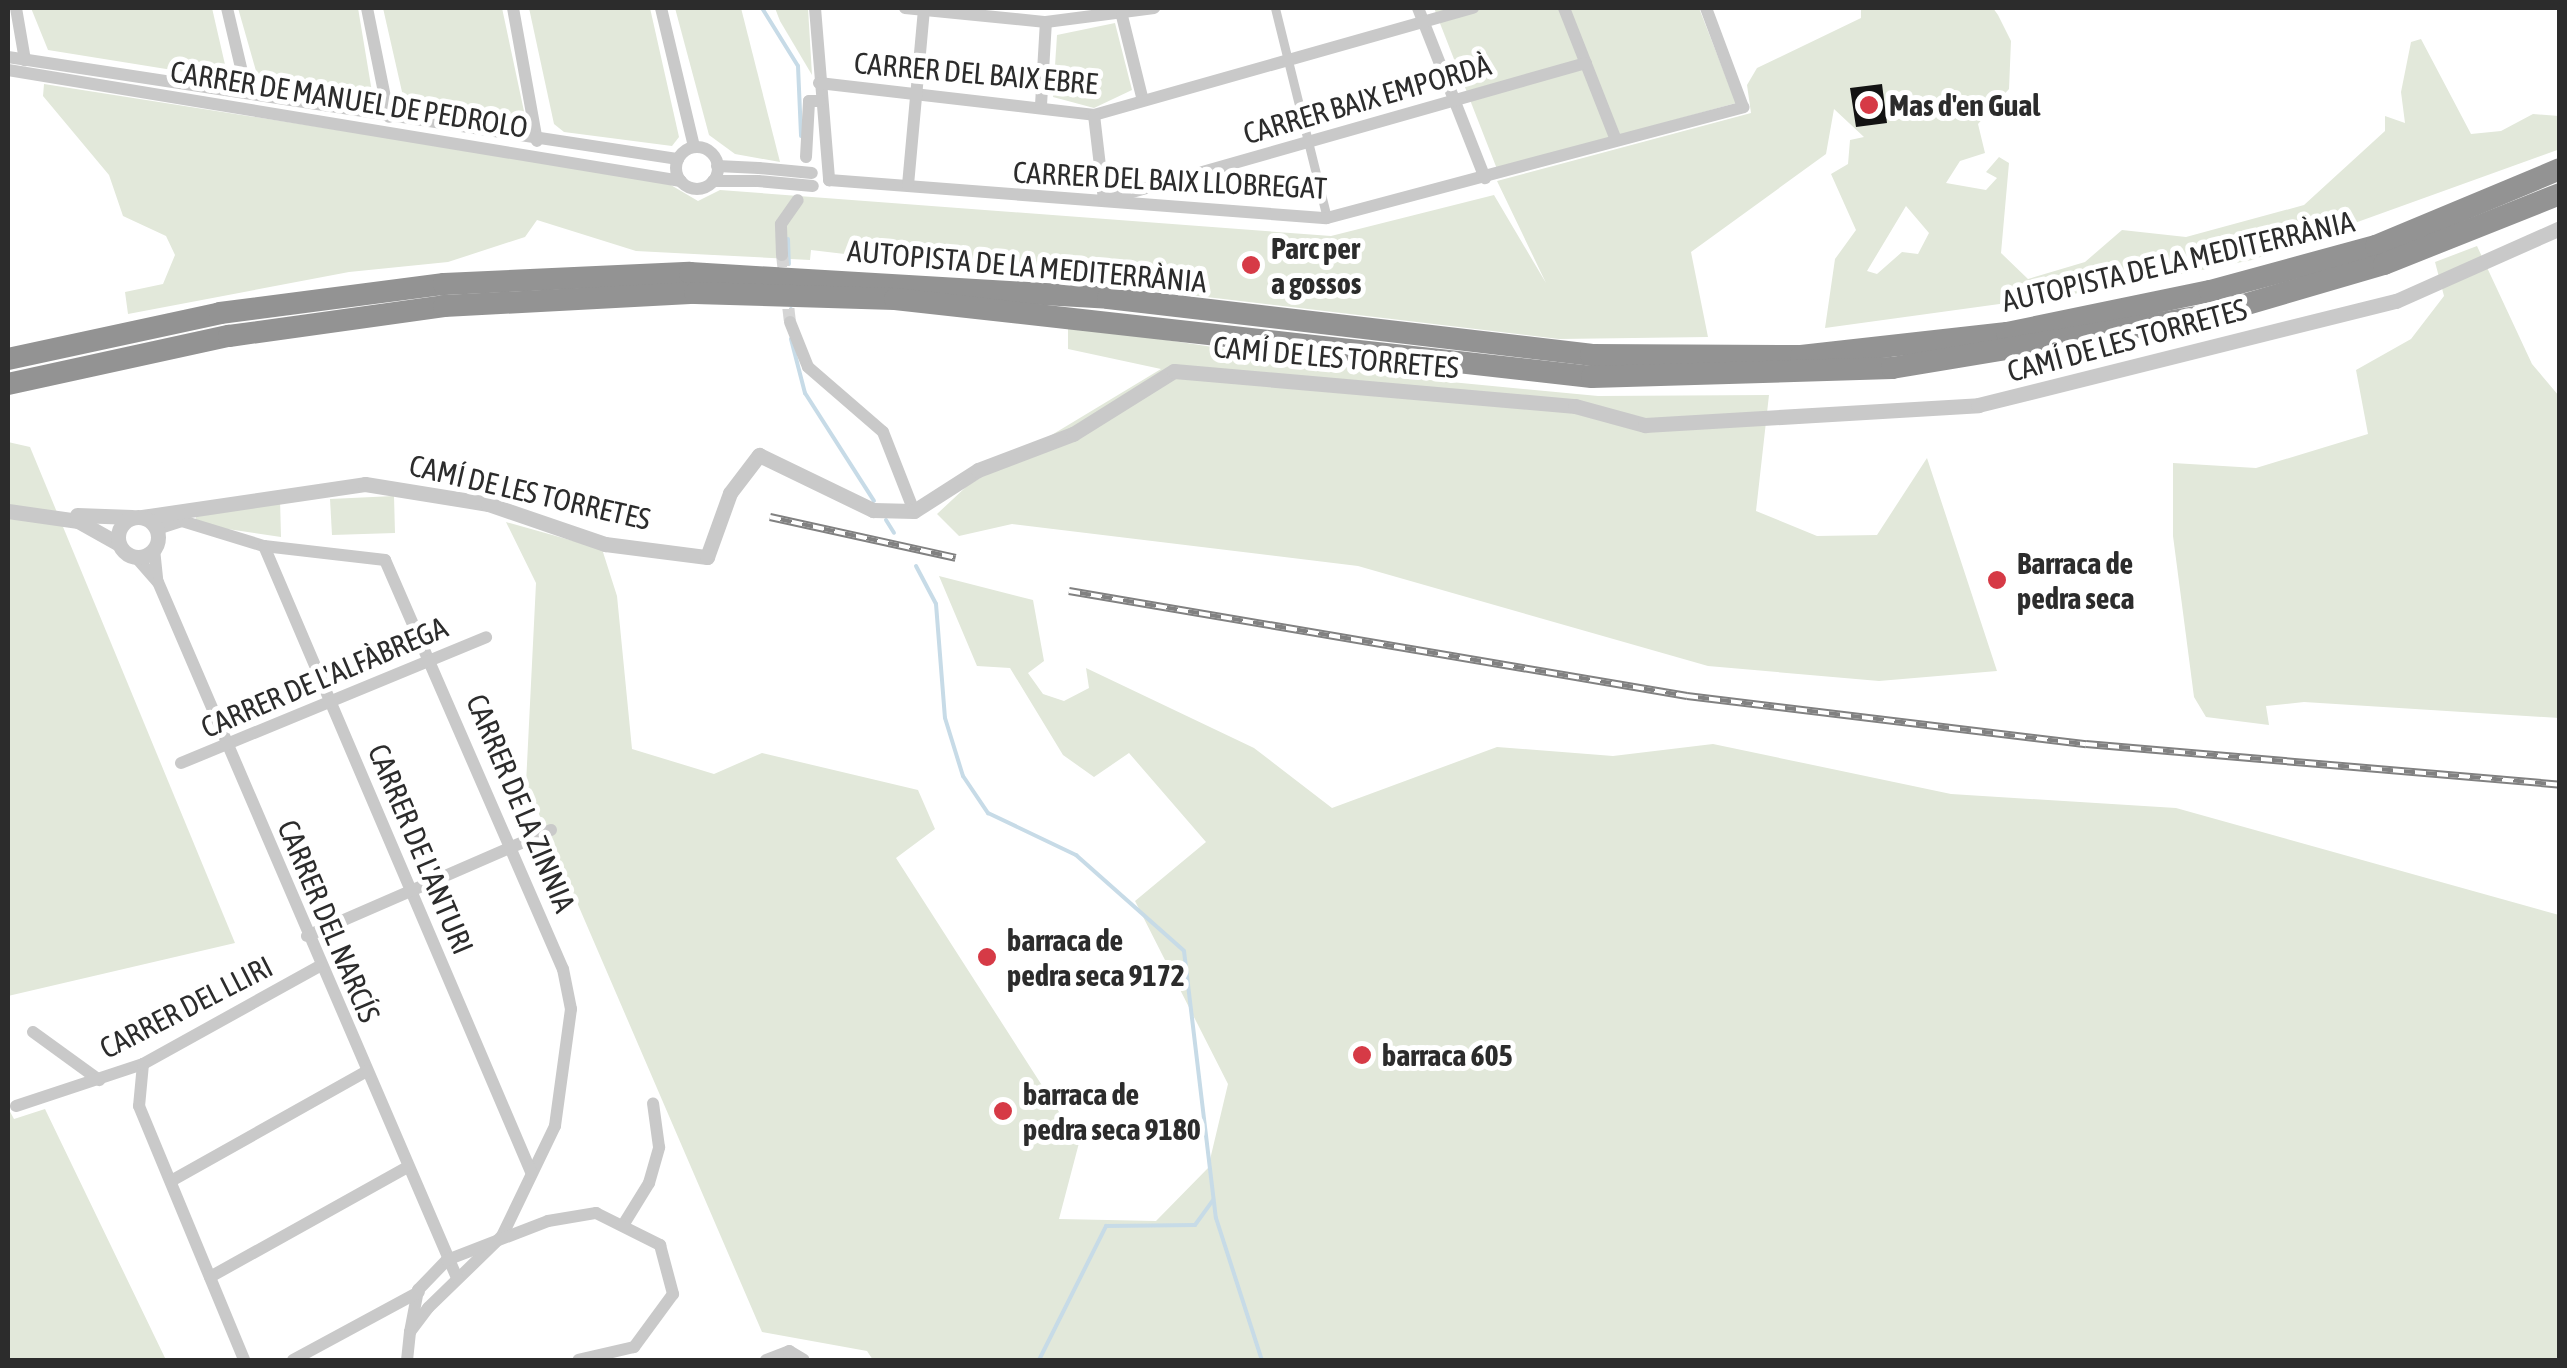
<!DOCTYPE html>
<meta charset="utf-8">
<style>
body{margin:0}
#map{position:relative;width:2567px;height:1368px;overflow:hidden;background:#fff;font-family:"Asap Condensed",sans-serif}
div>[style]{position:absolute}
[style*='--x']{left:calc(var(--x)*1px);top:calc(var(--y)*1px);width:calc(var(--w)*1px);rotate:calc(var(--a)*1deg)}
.green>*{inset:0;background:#e2e8da}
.stream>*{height:4px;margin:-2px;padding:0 2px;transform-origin:2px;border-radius:2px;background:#c7dbe7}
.building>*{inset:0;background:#131313}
.minor-tunnel>*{height:12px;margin-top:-6px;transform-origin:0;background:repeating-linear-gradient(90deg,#d5d5d5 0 12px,transparent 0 18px)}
.pedestrian>*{height:9px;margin:-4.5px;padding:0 4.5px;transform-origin:4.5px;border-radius:4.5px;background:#c9c9c9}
.minor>*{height:12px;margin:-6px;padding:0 6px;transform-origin:6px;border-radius:6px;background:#c9c9c9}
.minor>.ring{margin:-6px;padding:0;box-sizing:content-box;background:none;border:12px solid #c9c9c9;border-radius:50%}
.tertiary>*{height:15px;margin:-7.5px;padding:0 7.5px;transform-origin:7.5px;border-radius:7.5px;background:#c9c9c9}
.tertiary>.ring{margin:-7.5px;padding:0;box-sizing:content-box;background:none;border:15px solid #c9c9c9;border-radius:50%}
.motorway>*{height:22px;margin:-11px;padding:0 11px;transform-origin:11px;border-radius:11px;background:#939393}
.rail>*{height:8px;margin-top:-4px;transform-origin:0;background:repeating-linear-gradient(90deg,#fff 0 11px,#818181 0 22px);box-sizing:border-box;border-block:2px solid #818181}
.minor-bridge>*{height:12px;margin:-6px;padding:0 6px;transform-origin:6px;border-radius:6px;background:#c9c9c9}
.dots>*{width:28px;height:28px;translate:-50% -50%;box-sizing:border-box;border:5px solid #fff;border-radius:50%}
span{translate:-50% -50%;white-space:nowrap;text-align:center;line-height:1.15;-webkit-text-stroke:10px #fff;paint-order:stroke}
.street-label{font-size:30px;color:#2c2c2c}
.poi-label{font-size:30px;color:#2c2c2c;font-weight:700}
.left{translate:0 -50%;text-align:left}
.frame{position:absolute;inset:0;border:10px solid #2c2c2c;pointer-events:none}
</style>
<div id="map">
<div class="green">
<i style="clip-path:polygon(31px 8px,212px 8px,226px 69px,216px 77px,48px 50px)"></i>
<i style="clip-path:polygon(238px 8px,358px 8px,373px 98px,260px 85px)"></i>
<i style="clip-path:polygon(383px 8px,502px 8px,525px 116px,514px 126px,405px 105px)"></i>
<i style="clip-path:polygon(529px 8px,650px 8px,679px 137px,672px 146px,564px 132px,554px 124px)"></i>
<i style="clip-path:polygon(675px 8px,741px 8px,780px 162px,735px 154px,709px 135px)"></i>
<i style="clip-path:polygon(775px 8px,808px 8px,812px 75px,780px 21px)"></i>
<i style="clip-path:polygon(1434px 8px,1699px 8px,1736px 103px,1497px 169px)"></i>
<i style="clip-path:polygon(evenodd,1861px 8px,1993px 8px,1998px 15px,2011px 41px,2009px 89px,1978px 124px,1985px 153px,1960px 161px,1946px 183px,1986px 190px,1997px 178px,1986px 172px,1999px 157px,2009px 163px,2001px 253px,2028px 279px,2085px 262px,2122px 230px,2186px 237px,2304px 205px,2385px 131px,2385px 116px,2405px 123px,2401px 92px,2411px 42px,2421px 39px,2471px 134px,2501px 131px,2533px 114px,2559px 116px,2560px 149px,2252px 260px,2101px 290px,1825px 328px,1835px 259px,1856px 230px,1831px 174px,1848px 164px,1850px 140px,1864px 137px,1834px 109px,1826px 154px,1691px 252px,1708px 337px,1559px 339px,811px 250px,810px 260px,636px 251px,537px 220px,525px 237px,448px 262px,349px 272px,128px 314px,125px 292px,163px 284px,175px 255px,166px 236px,123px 216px,109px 175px,43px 96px,44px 84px,664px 181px,698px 201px,720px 190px,1331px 236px,1494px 195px,1546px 283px,1497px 181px,1751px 113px,1747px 85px,1757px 68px,1861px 18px,1861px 8px,1906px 206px,1929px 233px,1918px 254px,1902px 252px,1877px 274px,1867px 271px,1906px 206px)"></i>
<i style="clip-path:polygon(1115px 23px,1132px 90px,1094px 108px,1053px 97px,1057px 35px)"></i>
<i style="clip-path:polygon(2477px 246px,2532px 364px,2559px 396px,2559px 718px,2304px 702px,2266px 706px,2269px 725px,2206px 717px,2194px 697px,2173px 536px,2173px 463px,2256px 468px,2368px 434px,2356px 370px,2411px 339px,2444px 296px,2435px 262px)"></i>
<i style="clip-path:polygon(1068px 325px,1430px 380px,1598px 396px,1769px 395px,1756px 511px,1817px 536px,1877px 535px,1927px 458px,1997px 671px,1879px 681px,1708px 666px,1358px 566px,1012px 524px,959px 536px,937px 514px,967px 486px,1161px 369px,1068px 349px)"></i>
<i style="clip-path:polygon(8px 442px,30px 447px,235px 943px,8px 996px)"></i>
<i style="clip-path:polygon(394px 496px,395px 533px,332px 535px,330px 499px)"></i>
<i style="clip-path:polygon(280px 499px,281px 537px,194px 524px,199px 507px)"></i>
<i style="clip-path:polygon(506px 522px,602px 549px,617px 596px,632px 749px,714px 774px,762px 753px,918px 790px,935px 829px,896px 858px,1079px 1143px,1059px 1219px,1156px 1221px,1208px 1168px,1228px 1084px,1135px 901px,1206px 842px,1129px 753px,1094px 777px,1063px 755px,1010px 668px,977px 666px,939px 576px,1033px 600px,1044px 661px,1028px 673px,1043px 694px,1064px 701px,1089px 688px,1086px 668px,1254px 748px,1332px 808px,1497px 747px,1613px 756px,1713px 744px,1951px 794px,2176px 808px,2559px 915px,2559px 1360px,873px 1360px,867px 1351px,762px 1332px,526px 784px,536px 583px)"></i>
<i style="clip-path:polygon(8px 1108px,14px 1119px,45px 1109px,166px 1360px,8px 1360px)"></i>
</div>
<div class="stream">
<i style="--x:762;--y:8;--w:68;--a:58.2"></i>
<i style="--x:798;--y:66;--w:70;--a:87.5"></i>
<i style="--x:788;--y:239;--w:25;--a:88"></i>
<i style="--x:790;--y:320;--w:11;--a:-85"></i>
<i style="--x:791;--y:339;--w:56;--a:75.5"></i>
<i style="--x:805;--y:393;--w:128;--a:57.4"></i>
<i style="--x:886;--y:520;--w:15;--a:58"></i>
<i style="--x:916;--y:566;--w:43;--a:62.2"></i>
<i style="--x:936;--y:604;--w:114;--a:85.5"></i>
<i style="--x:945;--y:718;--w:61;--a:72.8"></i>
<i style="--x:963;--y:776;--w:45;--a:56"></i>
<i style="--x:988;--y:813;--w:98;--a:25.5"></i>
<i style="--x:1076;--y:855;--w:144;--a:41.6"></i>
<i style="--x:1184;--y:951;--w:269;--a:83.2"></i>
<i style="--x:1216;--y:1218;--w:149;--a:72.1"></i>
<i style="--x:1039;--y:1360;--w:150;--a:-63.4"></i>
<i style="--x:1106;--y:1226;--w:89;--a:-0.6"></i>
<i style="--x:1195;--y:1225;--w:31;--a:-54"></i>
</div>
<div class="building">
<i style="clip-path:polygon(1882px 84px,1887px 123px,1856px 127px,1850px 88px)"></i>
</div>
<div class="minor-tunnel">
<i style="--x:782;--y:255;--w:67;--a:83.2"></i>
</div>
<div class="pedestrian">
<i style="--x:1275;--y:8;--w:216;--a:76.1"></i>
</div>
<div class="minor">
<i style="--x:16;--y:8;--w:53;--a:80.2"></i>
<i style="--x:227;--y:8;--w:87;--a:76.8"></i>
<i style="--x:367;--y:8;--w:111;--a:78.6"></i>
<i style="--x:513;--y:8;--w:135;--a:79.8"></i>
<i style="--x:661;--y:8;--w:143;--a:76.6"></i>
<i style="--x:815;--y:8;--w:173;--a:85.3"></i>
<i style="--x:829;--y:180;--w:499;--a:4.4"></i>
<i style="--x:1327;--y:218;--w:431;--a:-14.9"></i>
<i style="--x:1743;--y:107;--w:106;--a:-110.5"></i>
<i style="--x:905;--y:8;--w:142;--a:5.7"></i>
<i style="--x:1046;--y:22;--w:109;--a:-7.4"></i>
<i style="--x:1418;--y:8;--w:183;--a:68.5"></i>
<i style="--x:1564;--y:8;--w:142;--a:68.5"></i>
<i style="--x:1122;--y:16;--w:83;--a:76.1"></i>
<i style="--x:8;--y:57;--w:678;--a:8.66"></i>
<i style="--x:8;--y:70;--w:682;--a:9.37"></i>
<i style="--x:819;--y:83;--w:277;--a:6.6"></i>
<i style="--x:1094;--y:115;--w:394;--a:-15.8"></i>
<i style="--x:1041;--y:105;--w:83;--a:-86.6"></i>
<i style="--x:1094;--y:115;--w:86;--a:83.3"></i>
<i style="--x:1104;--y:200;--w:501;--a:-15.87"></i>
<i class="ring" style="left:676px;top:147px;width:30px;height:30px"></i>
<i style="--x:806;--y:157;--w:56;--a:-86.9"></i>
<i style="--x:809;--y:101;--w:11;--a:0"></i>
<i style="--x:717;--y:166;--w:42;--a:2.7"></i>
<i style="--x:713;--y:181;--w:45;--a:0"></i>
<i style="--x:908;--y:185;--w:178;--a:-84.8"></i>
<i style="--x:782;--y:255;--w:31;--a:-92"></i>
<i style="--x:781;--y:224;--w:29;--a:-55"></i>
<i style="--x:790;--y:322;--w:48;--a:68.2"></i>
<i style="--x:808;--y:367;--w:99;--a:40.9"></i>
<i style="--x:883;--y:432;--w:85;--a:68.6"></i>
<i style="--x:157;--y:529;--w:26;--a:-18"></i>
<i style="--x:182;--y:521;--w:86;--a:17"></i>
<i style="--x:264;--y:546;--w:122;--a:6.6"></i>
<i style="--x:385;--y:560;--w:446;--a:66.5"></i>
<i style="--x:563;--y:969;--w:41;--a:78.7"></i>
<i style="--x:571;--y:1009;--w:118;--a:97.8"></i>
<i style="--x:555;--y:1126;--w:122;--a:115.7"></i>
<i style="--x:502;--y:1236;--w:103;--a:135.8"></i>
<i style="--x:428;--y:1308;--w:30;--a:127"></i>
<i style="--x:410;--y:1332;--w:28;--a:96"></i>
<i style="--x:264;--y:546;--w:681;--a:66.9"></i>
<i style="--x:154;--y:549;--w:31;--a:84"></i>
<i style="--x:135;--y:556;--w:35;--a:49"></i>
<i style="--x:158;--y:582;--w:758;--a:66.75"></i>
<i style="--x:181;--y:763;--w:330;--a:-22.4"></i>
<i style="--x:307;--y:936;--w:266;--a:-23.5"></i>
<i style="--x:33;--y:1032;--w:82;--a:36"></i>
<i style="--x:143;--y:1064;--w:42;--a:95.4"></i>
<i style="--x:139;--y:1106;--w:275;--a:67.5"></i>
<i style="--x:16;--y:1106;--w:134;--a:-18.3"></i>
<i style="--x:143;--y:1064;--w:200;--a:-29"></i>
<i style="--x:171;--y:1181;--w:225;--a:-29.3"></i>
<i style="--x:625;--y:1222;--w:46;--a:-58.4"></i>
<i style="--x:649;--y:1183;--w:37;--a:-74"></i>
<i style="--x:659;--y:1147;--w:44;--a:-97.8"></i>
<i style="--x:210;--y:1277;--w:222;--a:-29.1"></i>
<i style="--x:410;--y:1332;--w:43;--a:-79.2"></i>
<i style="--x:418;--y:1290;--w:42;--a:-46"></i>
<i style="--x:447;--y:1260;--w:108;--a:-21.1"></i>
<i style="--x:548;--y:1221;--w:49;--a:-9.5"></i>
<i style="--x:596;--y:1213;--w:72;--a:26.6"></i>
<i style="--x:660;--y:1245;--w:51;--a:75.1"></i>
<i style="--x:673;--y:1294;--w:66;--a:126.3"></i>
<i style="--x:634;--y:1347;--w:57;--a:166.9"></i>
<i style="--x:293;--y:1360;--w:143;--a:-28.4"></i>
<i style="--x:766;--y:1360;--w:25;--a:-21"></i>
<i style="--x:789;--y:1351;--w:17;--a:31"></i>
</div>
<div class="tertiary">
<i style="--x:8;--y:511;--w:71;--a:8.1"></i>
<i style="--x:78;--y:521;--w:47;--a:29.3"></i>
<i style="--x:77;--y:515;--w:55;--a:2.1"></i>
<i style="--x:142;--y:517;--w:225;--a:-8.4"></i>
<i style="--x:365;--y:484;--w:125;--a:9.2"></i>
<i style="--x:488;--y:504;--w:124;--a:18.9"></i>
<i style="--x:605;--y:544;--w:103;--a:7.3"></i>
<i style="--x:707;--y:557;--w:68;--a:-70.2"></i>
<i style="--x:730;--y:493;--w:48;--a:-52.7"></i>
<i style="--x:759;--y:455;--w:127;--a:25.8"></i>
<i style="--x:873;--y:510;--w:41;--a:1.4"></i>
<i style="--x:914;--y:511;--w:76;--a:-32.6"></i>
<i style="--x:978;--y:470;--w:102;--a:-20.8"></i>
<i style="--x:1073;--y:434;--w:119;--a:-32"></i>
<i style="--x:1174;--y:371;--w:403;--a:5"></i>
<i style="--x:1575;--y:406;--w:73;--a:15.2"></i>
<i style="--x:1645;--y:425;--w:334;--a:-3.4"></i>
<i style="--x:1978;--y:405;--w:431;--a:-14"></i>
<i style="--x:2396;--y:301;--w:180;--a:-24"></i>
<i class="ring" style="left:118px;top:517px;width:25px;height:25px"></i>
</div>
<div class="motorway">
<i style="--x:8;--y:359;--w:217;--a:-12.2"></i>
<i style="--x:220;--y:313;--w:226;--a:-7.4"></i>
<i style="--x:444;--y:284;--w:246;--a:-2.6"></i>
<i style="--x:690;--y:273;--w:419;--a:3.4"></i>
<i style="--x:1108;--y:298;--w:486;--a:6.7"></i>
<i style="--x:1591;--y:355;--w:210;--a:0.3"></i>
<i style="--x:1801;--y:356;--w:207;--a:-6.4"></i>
<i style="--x:2007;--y:333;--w:207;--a:-11.7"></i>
<i style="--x:2210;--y:291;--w:172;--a:-15.2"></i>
<i style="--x:2376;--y:246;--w:199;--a:-22.7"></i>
<i style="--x:8;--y:384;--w:226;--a:-12.3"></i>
<i style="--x:229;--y:336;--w:217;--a:-7.9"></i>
<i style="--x:444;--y:306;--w:251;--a:-3"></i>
<i style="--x:695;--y:293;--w:200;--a:1.7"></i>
<i style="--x:895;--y:299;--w:701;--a:6.39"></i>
<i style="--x:1592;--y:377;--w:300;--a:-1.7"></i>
<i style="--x:1892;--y:368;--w:326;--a:-9.5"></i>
<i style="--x:2213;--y:314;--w:178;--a:-16.3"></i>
<i style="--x:2384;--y:264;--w:189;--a:-21.7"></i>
</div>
<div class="rail">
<i style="--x:770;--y:517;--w:190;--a:12.4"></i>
<i style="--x:1069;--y:591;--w:627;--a:9.64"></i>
<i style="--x:1687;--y:696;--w:402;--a:6.9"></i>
<i style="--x:2086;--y:744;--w:476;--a:4.9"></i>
</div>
<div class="minor-bridge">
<i style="--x:759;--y:168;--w:53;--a:5.4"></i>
<i style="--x:758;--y:181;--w:55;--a:5.2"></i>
</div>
<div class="dots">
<i style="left:1869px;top:105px;background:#d63a46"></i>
<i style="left:1251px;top:265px;background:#d63a46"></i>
<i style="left:1997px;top:580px;background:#d63a46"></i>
<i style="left:987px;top:957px;background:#d63a46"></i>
<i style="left:1362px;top:1055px;background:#d63a46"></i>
<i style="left:1003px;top:1111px;background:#d63a46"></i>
</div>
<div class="street-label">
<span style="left:976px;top:73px;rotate:5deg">CARRER DEL BAIX EBRE</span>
<span style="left:349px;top:99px;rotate:9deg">CARRER DE MANUEL DE PEDROLO</span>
<span style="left:1367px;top:99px;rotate:-16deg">CARRER BAIX EMPORDÀ</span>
<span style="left:1170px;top:180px;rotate:3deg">CARRER DEL BAIX LLOBREGAT</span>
<span style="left:2178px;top:261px;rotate:-13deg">AUTOPISTA DE LA MEDITERRÀNIA</span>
<span style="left:1027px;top:266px;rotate:5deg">AUTOPISTA DE LA MEDITERRÀNIA</span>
<span style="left:2127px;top:340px;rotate:-15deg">CAMÍ DE LES TORRETES</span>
<span style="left:1336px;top:357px;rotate:5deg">CAMÍ DE LES TORRETES</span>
<span style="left:530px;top:492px;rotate:13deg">CAMÍ DE LES TORRETES</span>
<span style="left:324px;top:677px;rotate:-23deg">CARRER DE L'ALFÀBREGA</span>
<span style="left:521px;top:803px;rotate:67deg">CARRER DE LA ZINNIA</span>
<span style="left:421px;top:849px;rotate:67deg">CARRER DE L'ANTURI</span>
<span style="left:329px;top:921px;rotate:67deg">CARRER DEL NARCÍS</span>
<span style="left:186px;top:1007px;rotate:-27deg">CARRER DEL LLIRI</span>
</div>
<div class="poi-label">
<span class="left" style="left:1889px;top:105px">Mas d'en Gual</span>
<span class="left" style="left:1271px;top:265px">Parc per<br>a gossos</span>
<span class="left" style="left:2017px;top:580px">Barraca de<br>pedra seca</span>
<span class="left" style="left:1007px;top:957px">barraca de<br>pedra seca 9172</span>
<span class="left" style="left:1382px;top:1055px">barraca 605</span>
<span class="left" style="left:1023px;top:1111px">barraca de<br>pedra seca 9180</span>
</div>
<div class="frame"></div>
</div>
